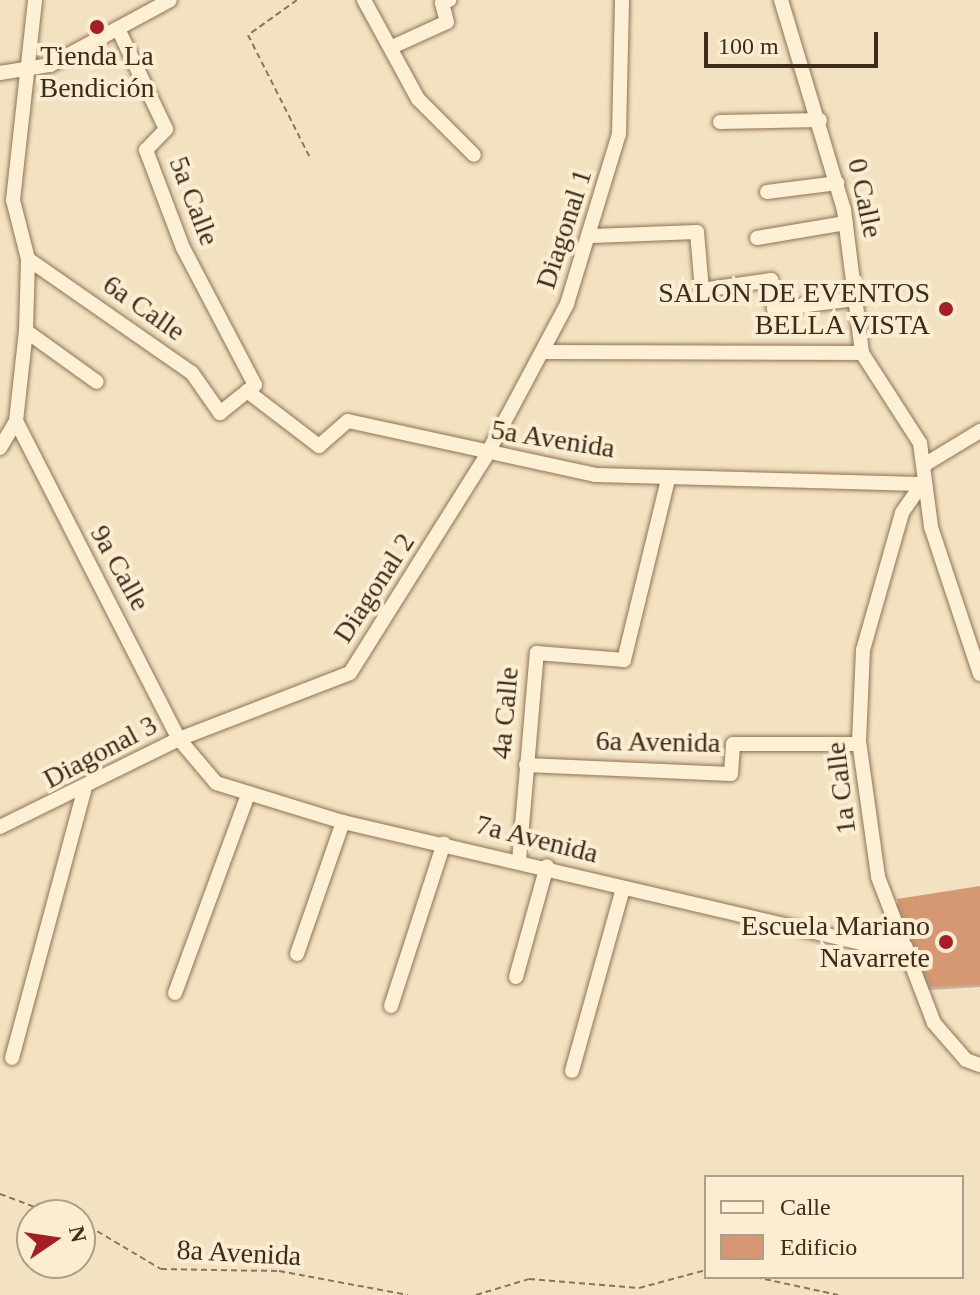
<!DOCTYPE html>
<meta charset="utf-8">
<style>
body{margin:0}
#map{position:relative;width:980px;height:1295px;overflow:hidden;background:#f3e2c1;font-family:"Times New Roman",serif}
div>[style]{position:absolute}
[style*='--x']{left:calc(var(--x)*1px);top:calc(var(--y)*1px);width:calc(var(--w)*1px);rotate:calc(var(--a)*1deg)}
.shadow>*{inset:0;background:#0003}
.building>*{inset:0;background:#d69872}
.path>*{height:2px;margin-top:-1px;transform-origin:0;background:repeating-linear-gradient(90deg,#8f7256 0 6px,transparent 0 10px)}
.roads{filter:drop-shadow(0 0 2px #8f7256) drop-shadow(0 0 2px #8f7256)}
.minor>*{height:14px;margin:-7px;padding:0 7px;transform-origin:7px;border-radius:7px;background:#fdf0d5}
.dots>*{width:22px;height:22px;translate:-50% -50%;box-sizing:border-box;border:4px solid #faedd1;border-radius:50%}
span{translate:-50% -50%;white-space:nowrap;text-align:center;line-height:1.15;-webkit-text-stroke:8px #faedd1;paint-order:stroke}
.poi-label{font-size:28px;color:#3d2b1c}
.right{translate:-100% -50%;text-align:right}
.street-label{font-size:28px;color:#3d2b1c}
.legend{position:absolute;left:704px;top:1175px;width:260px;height:104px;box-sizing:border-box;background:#faedd1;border:2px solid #ae9f89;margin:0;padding:10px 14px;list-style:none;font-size:24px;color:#3d2b1c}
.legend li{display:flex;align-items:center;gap:16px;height:40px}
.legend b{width:40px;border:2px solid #ae9f89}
.north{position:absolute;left:16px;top:1199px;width:80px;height:80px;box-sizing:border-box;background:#faedd1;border:2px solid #ae9f89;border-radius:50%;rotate:77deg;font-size:22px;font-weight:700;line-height:32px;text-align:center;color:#3d2b1c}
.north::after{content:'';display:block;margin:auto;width:28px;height:36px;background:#a61e24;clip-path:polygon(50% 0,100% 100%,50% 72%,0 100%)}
.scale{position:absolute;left:704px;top:32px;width:174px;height:36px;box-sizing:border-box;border:4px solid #3d2b1c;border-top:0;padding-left:10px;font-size:24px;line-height:28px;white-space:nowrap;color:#3d2b1c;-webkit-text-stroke:6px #faedd1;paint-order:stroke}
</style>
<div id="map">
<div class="shadow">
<i style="clip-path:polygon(980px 888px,980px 987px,928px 990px,895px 904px)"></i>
</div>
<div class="building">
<i style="clip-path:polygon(980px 886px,980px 985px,931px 987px,897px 899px)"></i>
</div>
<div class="path">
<i style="--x:297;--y:0;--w:60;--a:144.5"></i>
<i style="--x:248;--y:35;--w:136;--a:63.2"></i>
<i style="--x:0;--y:1194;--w:60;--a:20.6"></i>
<i style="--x:80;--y:1221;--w:94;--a:30.7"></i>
<i style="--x:161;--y:1269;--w:118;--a:1"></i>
<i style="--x:279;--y:1271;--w:131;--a:10.5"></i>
<i style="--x:755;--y:1277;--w:85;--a:12.2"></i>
<i style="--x:476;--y:1295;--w:55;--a:-16.8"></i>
<i style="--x:529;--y:1279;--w:110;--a:4.7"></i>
<i style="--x:639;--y:1288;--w:69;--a:-15"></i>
</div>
<div class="roads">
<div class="minor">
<i style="--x:364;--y:0;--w:113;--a:61.4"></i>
<i style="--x:418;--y:99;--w:79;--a:45"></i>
<i style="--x:781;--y:0;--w:219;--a:73.3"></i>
<i style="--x:844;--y:210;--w:144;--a:82.8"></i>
<i style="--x:862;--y:353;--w:107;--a:57.2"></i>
<i style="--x:920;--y:443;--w:85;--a:82.5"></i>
<i style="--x:931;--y:527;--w:155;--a:71.6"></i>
<i style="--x:392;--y:47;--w:60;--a:-24.4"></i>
<i style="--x:447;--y:22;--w:20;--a:-105"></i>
<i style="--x:442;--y:3;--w:8;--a:-23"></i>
<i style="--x:0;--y:73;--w:51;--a:-9.1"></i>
<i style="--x:50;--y:65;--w:136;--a:-28.4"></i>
<i style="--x:720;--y:122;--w:100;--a:-1.1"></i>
<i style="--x:767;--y:192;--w:71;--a:-7.3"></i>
<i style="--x:592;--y:236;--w:105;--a:-2.2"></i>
<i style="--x:697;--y:232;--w:58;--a:85.1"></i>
<i style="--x:702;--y:290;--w:70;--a:-8.2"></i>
<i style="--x:771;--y:280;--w:29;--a:84"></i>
<i style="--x:774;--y:309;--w:84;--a:-6.9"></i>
<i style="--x:757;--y:238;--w:90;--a:-9.6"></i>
<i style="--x:28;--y:259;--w:200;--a:34.8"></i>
<i style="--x:192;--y:373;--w:49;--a:55"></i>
<i style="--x:220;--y:413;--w:45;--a:-38.7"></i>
<i style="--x:255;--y:385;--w:155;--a:-117.7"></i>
<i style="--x:183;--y:248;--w:105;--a:-110.7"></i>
<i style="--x:146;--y:150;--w:29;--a:-46"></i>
<i style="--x:166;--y:129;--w:109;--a:-115.6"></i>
<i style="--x:26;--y:331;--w:87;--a:35.7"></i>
<i style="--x:547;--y:352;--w:315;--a:0.2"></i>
<i style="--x:247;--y:391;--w:91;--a:37.4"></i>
<i style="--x:319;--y:446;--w:38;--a:-41"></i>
<i style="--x:348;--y:421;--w:253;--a:12.3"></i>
<i style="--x:595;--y:475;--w:327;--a:1.6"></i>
<i style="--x:16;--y:421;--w:357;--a:62.9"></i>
<i style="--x:179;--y:739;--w:57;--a:49.9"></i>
<i style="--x:216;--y:783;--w:133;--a:17.1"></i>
<i style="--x:343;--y:822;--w:532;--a:13.15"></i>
<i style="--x:861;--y:943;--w:45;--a:5.1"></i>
<i style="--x:0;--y:448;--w:31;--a:-59"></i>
<i style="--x:16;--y:421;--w:91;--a:-83.7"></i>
<i style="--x:26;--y:331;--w:72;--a:-88.4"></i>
<i style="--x:28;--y:259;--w:61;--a:-104.3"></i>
<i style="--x:13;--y:200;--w:201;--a:-83.7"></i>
<i style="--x:924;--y:465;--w:66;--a:-31.3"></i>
<i style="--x:922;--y:484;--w:35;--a:125"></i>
<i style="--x:902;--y:513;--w:142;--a:105.9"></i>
<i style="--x:863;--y:650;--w:91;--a:92.5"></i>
<i style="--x:859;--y:741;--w:137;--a:82"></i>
<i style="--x:878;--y:877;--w:156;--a:69"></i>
<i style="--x:934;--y:1023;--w:49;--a:49.1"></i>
<i style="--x:966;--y:1060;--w:15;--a:20"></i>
<i style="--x:526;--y:765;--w:205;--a:2.5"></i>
<i style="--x:731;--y:774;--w:30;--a:-86"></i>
<i style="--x:733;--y:744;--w:126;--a:0"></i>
<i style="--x:0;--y:827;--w:199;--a:-26.2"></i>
<i style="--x:179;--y:739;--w:183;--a:-21.1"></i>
<i style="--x:350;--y:673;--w:256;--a:-57.9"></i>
<i style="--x:486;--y:456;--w:172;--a:-61.9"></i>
<i style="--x:567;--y:304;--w:178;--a:-73"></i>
<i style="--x:619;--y:134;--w:134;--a:-88.7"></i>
<i style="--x:519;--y:861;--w:209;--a:-85.1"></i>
<i style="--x:537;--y:653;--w:87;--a:4.6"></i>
<i style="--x:624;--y:660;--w:186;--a:-76.3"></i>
<i style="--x:297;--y:954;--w:140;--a:-70.8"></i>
<i style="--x:516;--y:977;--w:115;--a:-74.4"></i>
<i style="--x:175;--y:993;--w:211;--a:-69.8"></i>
<i style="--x:391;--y:1006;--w:171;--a:-72"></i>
<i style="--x:12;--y:1058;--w:277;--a:-74.9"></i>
<i style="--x:572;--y:1071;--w:190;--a:-74.4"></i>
</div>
</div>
<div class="dots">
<i style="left:97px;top:27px;background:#a61e24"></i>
<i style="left:946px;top:309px;background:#a61e24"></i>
<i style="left:946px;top:942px;background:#a61e24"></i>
</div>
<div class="poi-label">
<span style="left:97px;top:72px">Tienda La<br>Bendición</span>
<span class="right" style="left:930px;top:309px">SALON DE EVENTOS<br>BELLA VISTA</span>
<span class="right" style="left:930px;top:942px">Escuela Mariano<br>Navarrete</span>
</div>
<div class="street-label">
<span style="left:865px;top:198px;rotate:78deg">0 Calle</span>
<span style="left:194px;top:201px;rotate:69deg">5a Calle</span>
<span style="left:564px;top:229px;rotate:-72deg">Diagonal 1</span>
<span style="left:144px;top:308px;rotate:35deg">6a Calle</span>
<span style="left:553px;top:439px;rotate:9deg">5a Avenida</span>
<span style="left:120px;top:568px;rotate:61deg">9a Calle</span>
<span style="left:374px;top:588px;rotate:-57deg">Diagonal 2</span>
<span style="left:505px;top:713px;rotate:-85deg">4a Calle</span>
<span style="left:658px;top:742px;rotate:1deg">6a Avenida</span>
<span style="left:100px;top:752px;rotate:-28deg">Diagonal 3</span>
<span style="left:841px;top:788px;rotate:-97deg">1a Calle</span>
<span style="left:537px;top:839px;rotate:14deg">7a Avenida</span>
<span style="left:239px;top:1253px;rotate:3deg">8a Avenida</span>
</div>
<ul class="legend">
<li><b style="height:10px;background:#fdf0d5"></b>Calle</li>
<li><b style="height:22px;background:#d69872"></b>Edificio</li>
</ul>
<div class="north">N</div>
<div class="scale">100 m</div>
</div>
